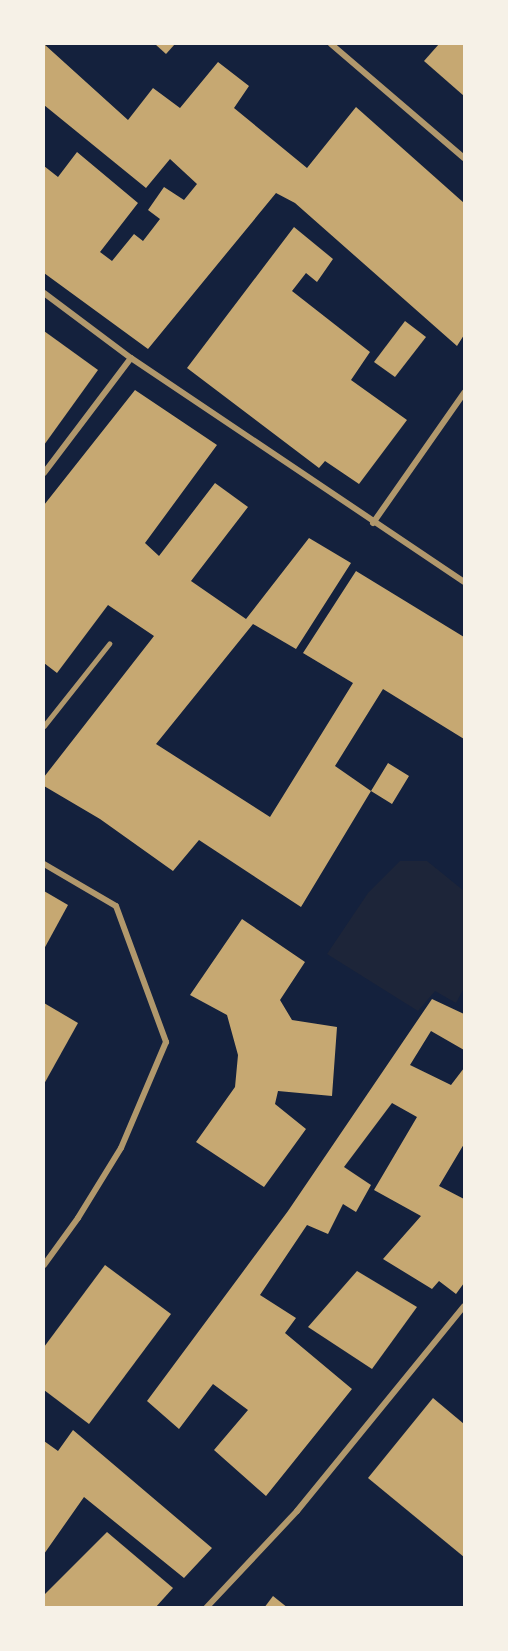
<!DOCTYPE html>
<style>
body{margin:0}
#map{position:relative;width:508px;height:1651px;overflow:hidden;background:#14213d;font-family:"Fira Sans Condensed",sans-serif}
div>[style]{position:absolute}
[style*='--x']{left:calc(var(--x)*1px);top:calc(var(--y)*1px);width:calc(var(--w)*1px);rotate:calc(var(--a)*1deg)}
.green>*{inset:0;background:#1d2539}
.building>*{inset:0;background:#c6a872}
.service>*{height:4.5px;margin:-2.25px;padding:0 2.25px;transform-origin:2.25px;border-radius:2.25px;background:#b1986c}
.minor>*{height:6px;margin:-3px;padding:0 3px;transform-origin:3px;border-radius:3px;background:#b1986c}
span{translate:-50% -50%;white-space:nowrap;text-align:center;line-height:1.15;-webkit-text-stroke:4.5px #f6f1e7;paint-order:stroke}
.frame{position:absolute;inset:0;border:45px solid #f6f1e7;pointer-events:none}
</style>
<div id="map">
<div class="green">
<i style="clip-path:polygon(400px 861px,427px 861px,464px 891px,464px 988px,456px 1003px,435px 991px,418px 1011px,327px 954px,368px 893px)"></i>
</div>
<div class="building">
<i style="clip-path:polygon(44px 44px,128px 120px,153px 88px,180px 108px,218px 62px,249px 86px,234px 108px,307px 168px,356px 107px,464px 203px,464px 335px,457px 346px,295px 203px,276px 193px,148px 349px,44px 273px,44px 166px,58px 177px,77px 152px,138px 203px,100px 252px,112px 261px,134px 234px,143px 241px,160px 219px,148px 210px,164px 187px,184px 200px,197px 184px,170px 159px,146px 188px,44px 105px)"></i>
<i style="clip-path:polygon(155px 44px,175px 44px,166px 54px)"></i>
<i style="clip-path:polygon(439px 44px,464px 44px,464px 96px,424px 61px)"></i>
<i style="clip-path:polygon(294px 227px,333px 259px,317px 282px,306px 273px,292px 291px,370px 352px,351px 380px,407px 420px,359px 484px,325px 461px,319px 468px,187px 368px)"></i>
<i style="clip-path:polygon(405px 321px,426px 337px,395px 377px,374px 362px)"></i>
<i style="clip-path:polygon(44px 331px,98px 370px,44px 445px)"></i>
<i style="clip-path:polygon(135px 390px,217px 445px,145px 543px,159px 556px,215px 483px,248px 507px,191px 581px,246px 619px,309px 538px,351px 563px,296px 649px,253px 624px,156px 744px,270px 817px,353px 683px,303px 653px,356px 571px,464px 637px,464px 739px,383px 689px,335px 766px,371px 791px,388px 763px,409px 776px,392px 804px,371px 791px,301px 907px,199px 840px,173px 871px,100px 819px,44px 786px,44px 777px,154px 636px,108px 605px,57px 673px,44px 663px,44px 505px)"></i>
<i style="clip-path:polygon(44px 891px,68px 905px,44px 949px)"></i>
<i style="clip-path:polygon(242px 919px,305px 962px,280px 1000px,292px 1020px,337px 1027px,332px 1096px,278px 1091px,275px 1104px,306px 1129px,264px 1187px,196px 1142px,235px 1087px,238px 1055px,227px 1015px,190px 995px)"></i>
<i style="clip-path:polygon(432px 999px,464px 1014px,464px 1050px,431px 1031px,410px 1065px,451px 1085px,464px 1068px,464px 1144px,439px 1186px,464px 1199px,464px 1283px,456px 1294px,439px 1281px,432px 1289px,383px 1259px,421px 1216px,374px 1190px,417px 1117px,392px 1103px,344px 1167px,371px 1185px,356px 1212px,343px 1204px,328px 1234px,307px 1225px,260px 1295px,296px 1318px,285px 1333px,352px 1389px,266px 1496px,214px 1450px,248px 1410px,213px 1384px,179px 1429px,147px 1401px,288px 1211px)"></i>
<i style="clip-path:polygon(44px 1003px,78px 1023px,44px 1084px)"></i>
<i style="clip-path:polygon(105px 1265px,171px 1314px,89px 1424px,44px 1390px,44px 1347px)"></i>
<i style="clip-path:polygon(357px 1271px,417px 1307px,372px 1369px,308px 1327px)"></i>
<i style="clip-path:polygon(433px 1398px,464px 1424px,464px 1557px,368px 1478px)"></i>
<i style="clip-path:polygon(73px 1430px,212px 1548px,184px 1578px,84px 1497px,44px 1554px,44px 1441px,58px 1451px)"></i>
<i style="clip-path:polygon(107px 1532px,173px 1588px,155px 1608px,44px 1608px,44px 1595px)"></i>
<i style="clip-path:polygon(273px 1596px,288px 1608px,264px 1608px)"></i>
</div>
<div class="service">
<i style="--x:44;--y:726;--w:105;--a:-51.6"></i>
</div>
<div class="minor">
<i style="--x:331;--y:44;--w:175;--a:40.6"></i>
<i style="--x:44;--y:293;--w:109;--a:36.8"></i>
<i style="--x:131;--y:358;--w:401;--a:33.9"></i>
<i style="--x:44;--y:473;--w:144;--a:-52.9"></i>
<i style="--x:373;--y:523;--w:159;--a:-55"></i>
<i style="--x:44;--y:864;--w:83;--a:30.3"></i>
<i style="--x:116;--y:906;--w:145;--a:69.8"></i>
<i style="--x:166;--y:1042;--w:115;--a:113"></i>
<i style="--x:121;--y:1148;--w:82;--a:121.6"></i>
<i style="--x:78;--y:1218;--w:58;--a:125.9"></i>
<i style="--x:206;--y:1608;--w:133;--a:-46.8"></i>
<i style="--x:297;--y:1511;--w:264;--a:-50.8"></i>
</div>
<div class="frame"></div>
</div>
